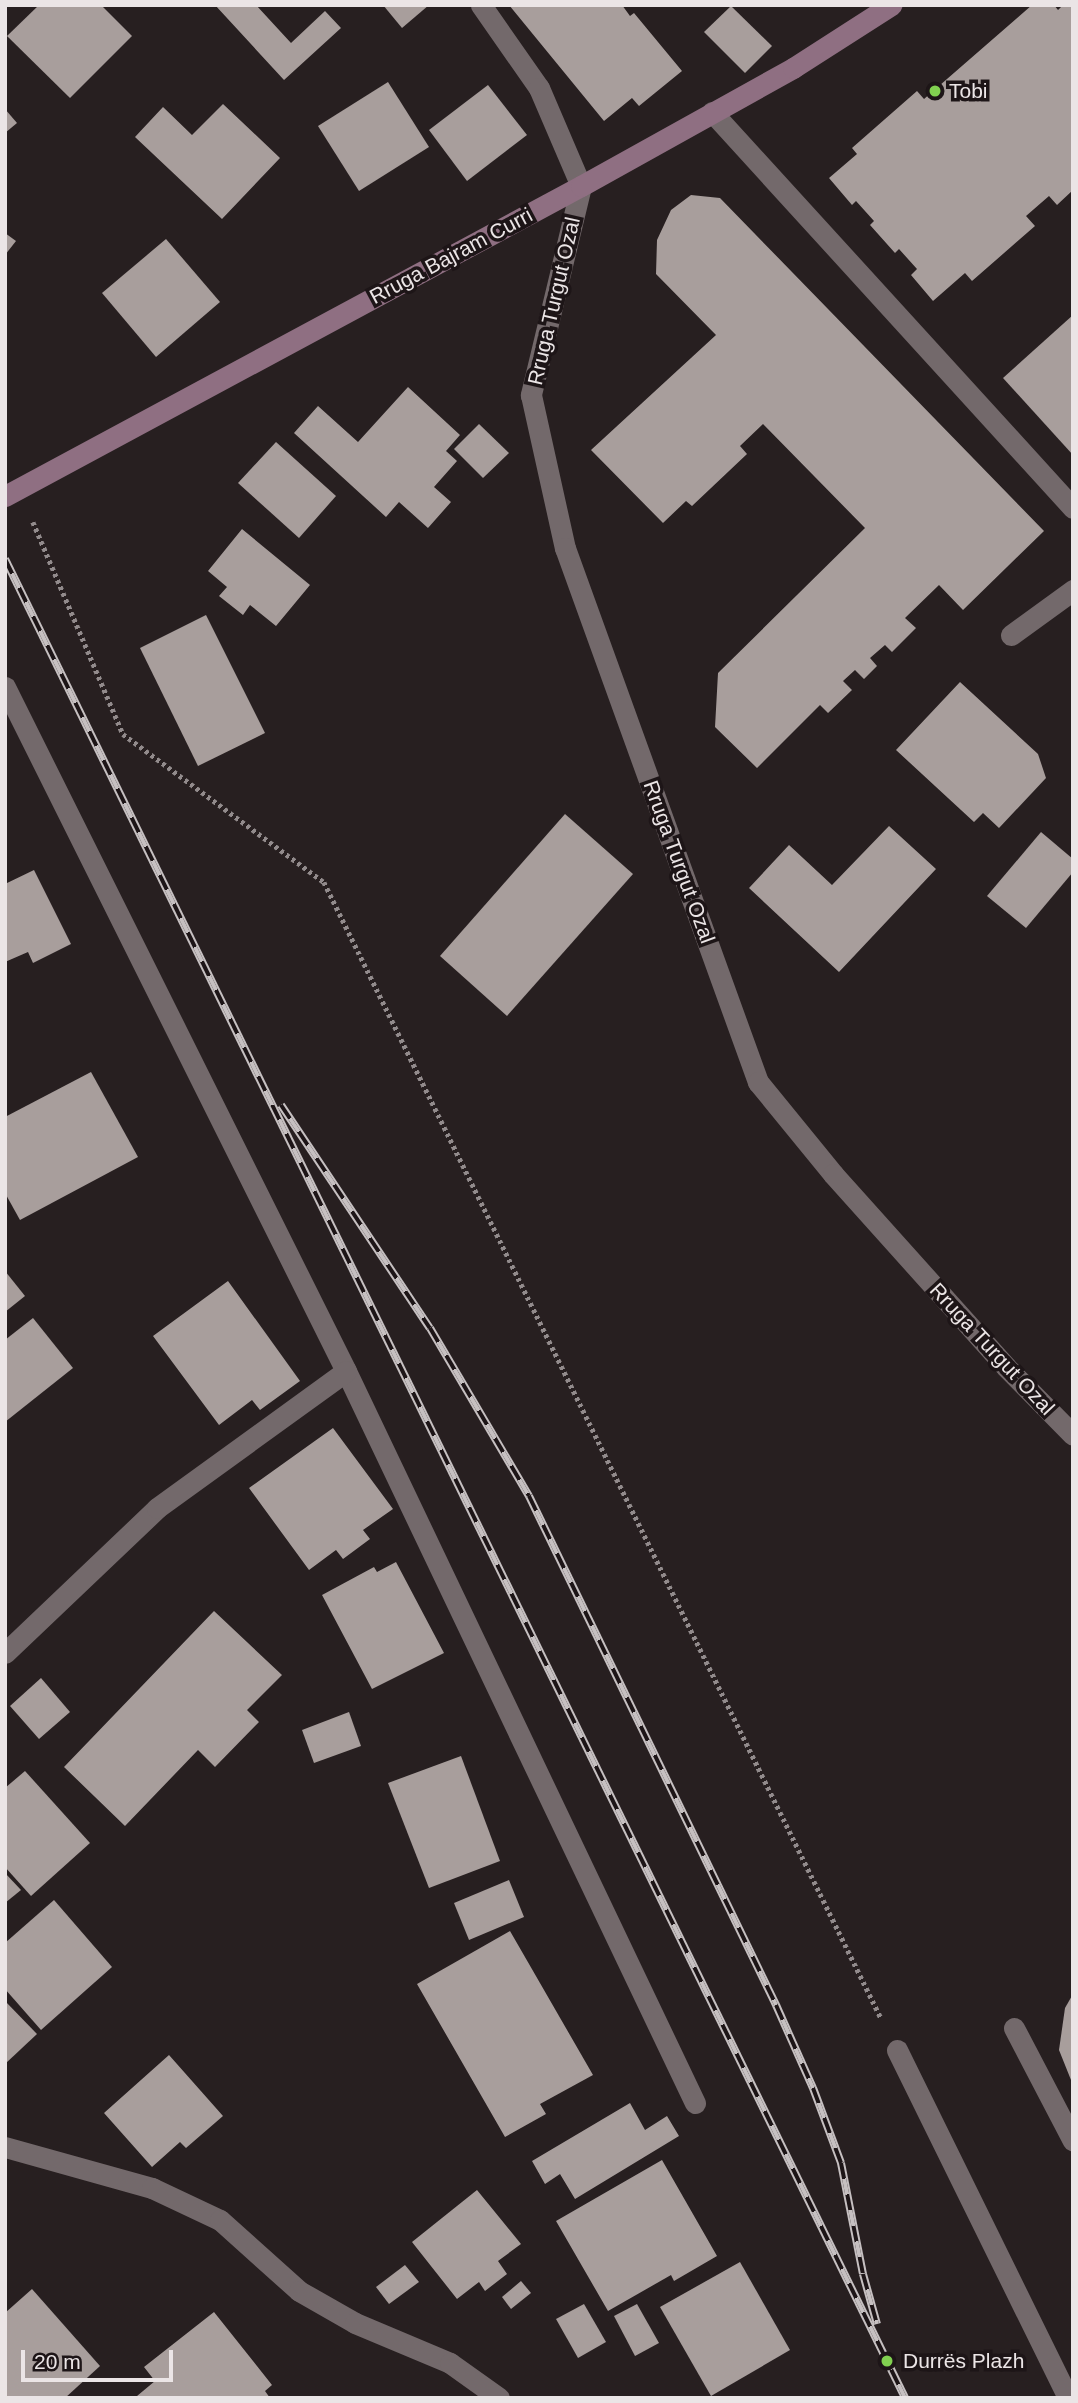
<!DOCTYPE html>
<meta charset="utf-8">
<style>
body{margin:0}
#map{position:relative;width:1078px;height:2403px;overflow:hidden;background:#271f20;font-family:Arial,sans-serif}
div>[style]{position:absolute}
[style*='--x']{left:calc(var(--x)*1px);top:calc(var(--y)*1px);width:calc(var(--w)*1px);rotate:calc(var(--a)*1deg)}
.building>*{inset:0;background:#a89e9c}
.path>*{height:4.5px;margin-top:-2.25px;transform-origin:0;background:repeating-linear-gradient(90deg,#928b8c 0 3.5px,transparent 0 7px)}
.service>*{height:21px;margin:-10.5px;padding:0 10.5px;transform-origin:10.5px;border-radius:10.5px;background:#73696b}
.minor>*{height:21px;margin:-10.5px;padding:0 10.5px;transform-origin:10.5px;border-radius:10.5px;background:#73696b}
.secondary>*{height:21px;margin:-10.5px;padding:0 10.5px;transform-origin:10.5px;border-radius:10.5px;background:#8f6f82}
.rail>*{height:8px;margin-top:-4px;transform-origin:0;background:repeating-linear-gradient(90deg,#1d1517 0 16px,#c6c0c1 0 32px);box-sizing:border-box;border-block:2px solid #c6c0c1}
.dots>*{width:19px;height:19px;translate:-50% -50%;box-sizing:border-box;border:4px solid #1d1517;border-radius:50%}
span{translate:-50% -50%;white-space:nowrap;text-align:center;line-height:1.15;-webkit-text-stroke:7px #1d1517;paint-order:stroke}
.poi-label{font-size:21px;color:#ebe5e6}
.left{translate:0 -50%;text-align:left}
.street-label{font-size:21px;color:#ebe5e6}
.frame{position:absolute;inset:0;border:7px solid #ebe5e6;pointer-events:none}
.scale{position:absolute;left:21px;top:2350px;width:152px;height:32px;box-sizing:border-box;border:4px solid #ebe5e6;border-top:0;padding-left:9px;font-size:21px;line-height:24px;white-space:nowrap;color:#ebe5e6;-webkit-text-stroke:5px #1d1517;paint-order:stroke}
</style>
<div id="map">
<div class="building">
<i style="clip-path:polygon(39px 5px,101px 5px,132px 36px,70px 98px,7px 36px)"></i>
<i style="clip-path:polygon(215px 5px,256px 5px,291px 43px,325px 11px,341px 28px,284px 80px)"></i>
<i style="clip-path:polygon(383px 5px,429px 5px,402px 28px)"></i>
<i style="clip-path:polygon(509px 5px,622px 5px,630px 16px,634px 13px,682px 71px,639px 106px,632px 98px,604px 121px)"></i>
<i style="clip-path:polygon(1032px 5px,1054px 5px,1058px 10px,1063px 5px,1073px 5px,1073px 190px,1057px 205px,1049px 196px,1026px 216px,1035px 226px,972px 281px,965px 273px,933px 301px,911px 275px,917px 269px,899px 249px,895px 253px,870px 225px,874px 221px,856px 201px,852px 205px,829px 178px,857px 154px,852px 148px,917px 91px,924px 99px)"></i>
<i style="clip-path:polygon(731px 6px,772px 46px,745px 73px,704px 32px)"></i>
<i style="clip-path:polygon(388px 82px,429px 147px,359px 191px,318px 126px)"></i>
<i style="clip-path:polygon(488px 85px,527px 135px,467px 181px,429px 130px)"></i>
<i style="clip-path:polygon(223px 104px,280px 158px,222px 219px,135px 137px,163px 107px,192px 135px)"></i>
<i style="clip-path:polygon(5px 109px,17px 123px,5px 133px)"></i>
<i style="clip-path:polygon(691px 195px,720px 198px,1044px 531px,963px 610px,939px 585px,905px 618px,916px 628px,892px 652px,885px 645px,870px 658px,877px 666px,864px 679px,855px 670px,843px 681px,852px 690px,828px 713px,820px 705px,757px 768px,715px 727px,718px 673px,865px 528px,763px 424px,740px 446px,747px 454px,692px 506px,686px 501px,663px 523px,591px 450px,716px 335px,656px 274px,657px 240px,671px 210px)"></i>
<i style="clip-path:polygon(5px 233px,16px 241px,5px 255px)"></i>
<i style="clip-path:polygon(166px 239px,220px 302px,156px 357px,102px 293px)"></i>
<i style="clip-path:polygon(1073px 315px,1073px 455px,1003px 378px)"></i>
<i style="clip-path:polygon(408px 387px,460px 435px,446px 451px,457px 461px,434px 487px,451px 502px,428px 528px,399px 502px,386px 517px,294px 433px,318px 406px,358px 442px)"></i>
<i style="clip-path:polygon(479px 424px,509px 453px,483px 478px,454px 449px)"></i>
<i style="clip-path:polygon(276px 442px,336px 496px,299px 538px,238px 483px)"></i>
<i style="clip-path:polygon(242px 529px,310px 585px,276px 626px,250px 605px,243px 615px,219px 596px,227px 587px,208px 571px)"></i>
<i style="clip-path:polygon(206px 615px,265px 733px,198px 766px,140px 648px)"></i>
<i style="clip-path:polygon(960px 682px,1038px 754px,1046px 778px,999px 828px,983px 813px,974px 822px,896px 750px)"></i>
<i style="clip-path:polygon(565px 814px,633px 874px,507px 1016px,440px 956px)"></i>
<i style="clip-path:polygon(889px 826px,936px 869px,839px 972px,749px 888px,789px 845px,832px 885px)"></i>
<i style="clip-path:polygon(1041px 832px,1073px 859px,1073px 872px,1026px 928px,987px 896px)"></i>
<i style="clip-path:polygon(34px 870px,71px 944px,33px 963px,28px 952px,5px 962px,5px 884px)"></i>
<i style="clip-path:polygon(91px 1072px,138px 1157px,20px 1220px,5px 1193px,5px 1117px)"></i>
<i style="clip-path:polygon(5px 1271px,25px 1296px,5px 1312px)"></i>
<i style="clip-path:polygon(228px 1281px,300px 1381px,260px 1410px,252px 1400px,219px 1425px,153px 1336px)"></i>
<i style="clip-path:polygon(33px 1318px,73px 1368px,5px 1422px,5px 1340px)"></i>
<i style="clip-path:polygon(333px 1428px,393px 1509px,363px 1530px,370px 1539px,343px 1559px,336px 1550px,309px 1570px,249px 1488px)"></i>
<i style="clip-path:polygon(396px 1562px,444px 1653px,372px 1689px,322px 1595px,374px 1567px,377px 1572px)"></i>
<i style="clip-path:polygon(214px 1611px,282px 1675px,247px 1710px,259px 1722px,215px 1767px,198px 1750px,125px 1826px,64px 1767px)"></i>
<i style="clip-path:polygon(41px 1678px,70px 1712px,39px 1739px,10px 1706px)"></i>
<i style="clip-path:polygon(349px 1712px,361px 1746px,314px 1763px,302px 1730px)"></i>
<i style="clip-path:polygon(461px 1756px,500px 1861px,429px 1888px,388px 1783px)"></i>
<i style="clip-path:polygon(25px 1771px,90px 1843px,31px 1896px,5px 1867px,5px 1788px)"></i>
<i style="clip-path:polygon(5px 1873px,21px 1890px,5px 1903px)"></i>
<i style="clip-path:polygon(509px 1880px,524px 1917px,469px 1940px,454px 1903px)"></i>
<i style="clip-path:polygon(54px 1900px,112px 1967px,41px 2030px,5px 1989px,5px 1943px)"></i>
<i style="clip-path:polygon(510px 1931px,593px 2075px,540px 2104px,546px 2114px,505px 2137px,417px 1984px)"></i>
<i style="clip-path:polygon(1073px 1994px,1073px 2085px,1059px 2050px,1065px 2008px)"></i>
<i style="clip-path:polygon(5px 2001px,37px 2034px,5px 2064px)"></i>
<i style="clip-path:polygon(169px 2055px,223px 2116px,186px 2148px,180px 2142px,152px 2167px,104px 2113px)"></i>
<i style="clip-path:polygon(630px 2103px,645px 2130px,667px 2116px,679px 2136px,575px 2199px,560px 2174px,545px 2184px,532px 2161px)"></i>
<i style="clip-path:polygon(662px 2160px,717px 2256px,674px 2281px,671px 2275px,608px 2311px,556px 2221px)"></i>
<i style="clip-path:polygon(477px 2190px,521px 2244px,498px 2261px,507px 2274px,485px 2291px,479px 2282px,457px 2299px,412px 2242px)"></i>
<i style="clip-path:polygon(740px 2262px,790px 2350px,711px 2396px,660px 2307px)"></i>
<i style="clip-path:polygon(405px 2265px,419px 2282px,389px 2304px,376px 2287px)"></i>
<i style="clip-path:polygon(521px 2281px,531px 2293px,511px 2309px,502px 2297px)"></i>
<i style="clip-path:polygon(32px 2289px,100px 2366px,65px 2398px,5px 2398px,5px 2313px)"></i>
<i style="clip-path:polygon(584px 2304px,606px 2342px,578px 2358px,556px 2319px)"></i>
<i style="clip-path:polygon(637px 2304px,659px 2343px,635px 2356px,614px 2316px)"></i>
<i style="clip-path:polygon(214px 2312px,272px 2385px,265px 2391px,270px 2398px,138px 2398px,137px 2396px,155px 2381px,144px 2367px)"></i>
</div>
<div class="path">
<i style="--x:33;--y:522;--w:230;--a:67"></i>
<i style="--x:123;--y:734;--w:250;--a:36.4"></i>
<i style="--x:324;--y:882;--w:1265;--a:63.88"></i>
</div>
<div class="service">
<i style="--x:712;--y:112;--w:536;--a:47.65"></i>
<i style="--x:1011;--y:635;--w:77;--a:-36"></i>
<i style="--x:1014;--y:2028;--w:127;--a:62.4"></i>
<i style="--x:897;--y:2050;--w:388;--a:63.8"></i>
</div>
<div class="minor">
<i style="--x:481;--y:5;--w:101;--a:55.1"></i>
<i style="--x:539;--y:88;--w:107;--a:66.8"></i>
<i style="--x:581;--y:186;--w:215;--a:103.5"></i>
<i style="--x:531;--y:395;--w:157;--a:77.5"></i>
<i style="--x:565;--y:548;--w:568;--a:70.13"></i>
<i style="--x:758;--y:1082;--w:119;--a:50.8"></i>
<i style="--x:833;--y:1174;--w:259;--a:48.1"></i>
<i style="--x:1006;--y:1367;--w:95;--a:45.4"></i>
<i style="--x:5;--y:687;--w:764;--a:63.5"></i>
<i style="--x:346;--y:1371;--w:811;--a:64.51"></i>
<i style="--x:5;--y:1653;--w:210;--a:-43.6"></i>
<i style="--x:157;--y:1508;--w:233;--a:-35.9"></i>
<i style="--x:5;--y:2147;--w:153;--a:15.6"></i>
<i style="--x:152;--y:2188;--w:75;--a:25.2"></i>
<i style="--x:220;--y:2220;--w:106;--a:41.9"></i>
<i style="--x:299;--y:2291;--w:64;--a:29.7"></i>
<i style="--x:355;--y:2323;--w:103;--a:22.8"></i>
<i style="--x:450;--y:2363;--w:60;--a:35.5"></i>
</div>
<div class="secondary">
<i style="--x:5;--y:496;--w:654;--a:-28.29"></i>
<i style="--x:581;--y:186;--w:243;--a:-29.1"></i>
<i style="--x:793;--y:68;--w:117;--a:-32.7"></i>
</div>
<div class="rail">
<i style="--x:5;--y:559;--w:2047;--a:63.92"></i>
<i style="--x:281;--y:1105;--w:268;--a:56.3"></i>
<i style="--x:430;--y:1328;--w:195;--a:59.5"></i>
<i style="--x:529;--y:1496;--w:566;--a:64.11"></i>
<i style="--x:776;--y:2005;--w:91;--a:66"></i>
<i style="--x:813;--y:2088;--w:80;--a:69.5"></i>
<i style="--x:841;--y:2163;--w:113;--a:78.8"></i>
<i style="--x:863;--y:2274;--w:52;--a:74.4"></i>
</div>
<div class="dots">
<i style="left:935px;top:91px;background:#81d050"></i>
<i style="left:887px;top:2361px;background:#81d050"></i>
</div>
<div class="poi-label">
<span class="left" style="left:949px;top:91px">Tobi</span>
<span class="left" style="left:903px;top:2361px">Durrës Plazh</span>
</div>
<div class="street-label">
<span style="left:451px;top:256px;rotate:-28deg">Rruga Bajram Curri</span>
<span style="left:554px;top:301px;rotate:-77deg">Rruga Turgut Ozal</span>
<span style="left:679px;top:862px;rotate:70deg">Rruga Turgut Ozal</span>
<span style="left:992px;top:1349px;rotate:47deg">Rruga Turgut Ozal</span>
</div>
<div class="frame"></div>
<div class="scale">20 m</div>
</div>
